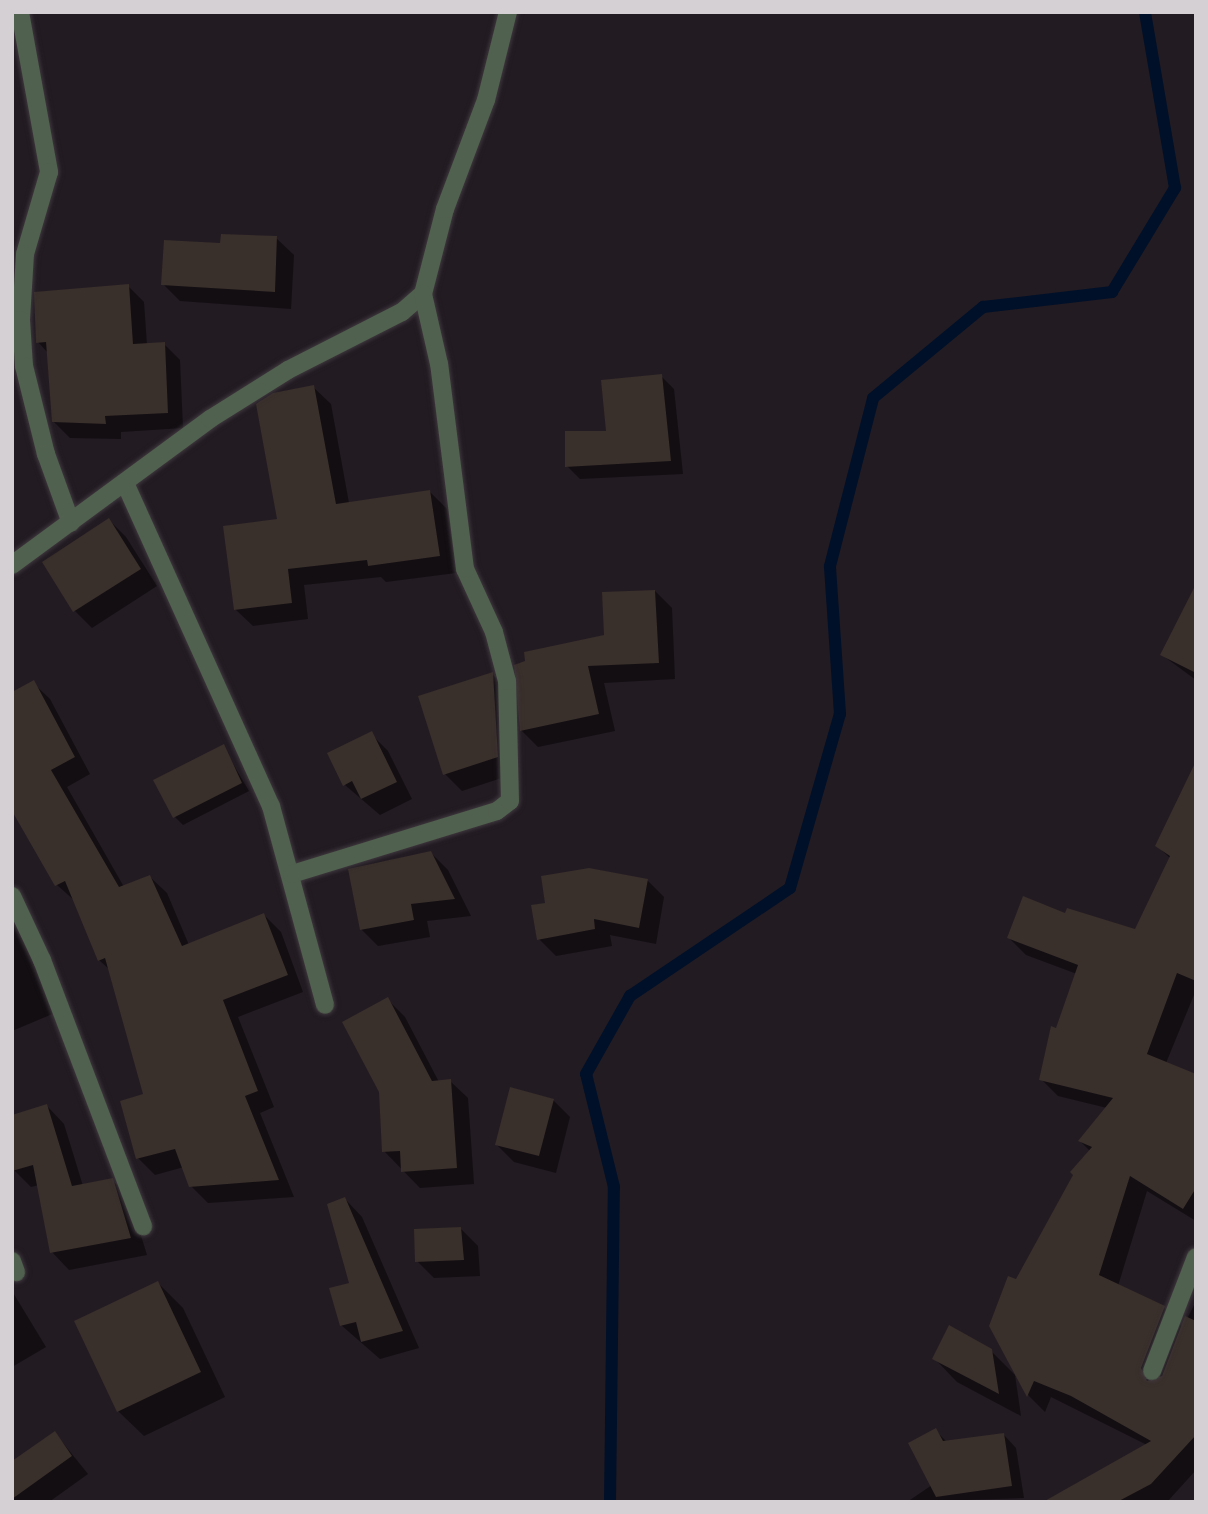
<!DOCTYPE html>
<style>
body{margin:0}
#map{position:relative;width:1208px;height:1514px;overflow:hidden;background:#221b22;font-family:Figtree,sans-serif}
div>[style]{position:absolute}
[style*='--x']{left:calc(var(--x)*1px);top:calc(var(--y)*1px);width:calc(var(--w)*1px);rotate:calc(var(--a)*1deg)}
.shadow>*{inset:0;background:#0007}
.stream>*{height:12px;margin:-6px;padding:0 6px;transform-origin:6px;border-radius:6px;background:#001029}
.building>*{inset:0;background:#392f2b}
.roads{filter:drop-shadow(0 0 2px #3f383e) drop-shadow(0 0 2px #3f383e)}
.minor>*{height:18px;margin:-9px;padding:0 9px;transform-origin:9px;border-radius:9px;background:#51614f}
span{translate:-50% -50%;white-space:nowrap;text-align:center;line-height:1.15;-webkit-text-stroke:6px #181218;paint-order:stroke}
.frame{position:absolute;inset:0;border:14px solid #d5d0d4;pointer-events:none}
</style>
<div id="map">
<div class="shadow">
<i style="clip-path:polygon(276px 238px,294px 255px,291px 309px,180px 301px,163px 284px,222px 245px)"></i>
<i style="clip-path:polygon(128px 286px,144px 302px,147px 345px,164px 344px,180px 360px,183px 428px,121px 432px,121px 439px,70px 438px,54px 422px,48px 353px,38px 342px)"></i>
<i style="clip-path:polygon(661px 376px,674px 389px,683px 474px,580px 479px,567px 466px,608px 433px)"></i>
<i style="clip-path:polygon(313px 387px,331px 404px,349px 503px,429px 491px,447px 509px,456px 573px,386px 582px,381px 577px,304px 585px,308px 619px,253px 626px,235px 609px,279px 520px)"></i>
<i style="clip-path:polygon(109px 520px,126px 537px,157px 586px,92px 628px,75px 611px,44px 563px)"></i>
<i style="clip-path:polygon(655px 591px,672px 608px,675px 679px,604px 683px,615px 731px,538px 747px,521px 730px,605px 636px)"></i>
<i style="clip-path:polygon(1196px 619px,1196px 680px,1162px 655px)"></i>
<i style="clip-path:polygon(492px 674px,509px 691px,514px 774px,462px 791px,445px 774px)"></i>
<i style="clip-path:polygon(33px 683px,50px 699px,90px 774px,67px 787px,124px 887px,150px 877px,167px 893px,189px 945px,264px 915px,281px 932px,303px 992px,238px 1017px,274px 1107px,260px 1113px,294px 1197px,208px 1203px,191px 1186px,184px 1167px,155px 1175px,138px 1158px,145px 1095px,111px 971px,99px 960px,75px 901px,57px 885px,12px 809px)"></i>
<i style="clip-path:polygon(371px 734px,388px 751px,412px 799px,380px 815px,345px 785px)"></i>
<i style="clip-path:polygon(223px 747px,249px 791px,183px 825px,175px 817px)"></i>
<i style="clip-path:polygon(1176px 807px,1196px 952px,1196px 990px,1166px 1063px,1196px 1076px,1196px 1221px,1147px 1191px,1118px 1286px,1164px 1308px,1183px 1327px,1196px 1301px,1196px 1470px,1167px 1502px,1047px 1502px,1147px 1445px,1051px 1397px,1045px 1412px,1029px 1396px,991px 1326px,1090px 1151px,1080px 1141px,1107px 1108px,1058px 1096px,1041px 1079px,1077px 974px,1026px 955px,1009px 938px,1066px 915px,1136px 931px,1171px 859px,1157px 846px)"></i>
<i style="clip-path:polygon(431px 853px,448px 870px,471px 916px,427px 921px,430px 937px,378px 946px,361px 929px)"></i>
<i style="clip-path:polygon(647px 880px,664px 897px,656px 944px,610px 935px,612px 946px,556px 956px,539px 939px)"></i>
<i style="clip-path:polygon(12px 920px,30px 937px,62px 1010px,12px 1031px)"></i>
<i style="clip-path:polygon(388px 1000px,405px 1017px,439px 1082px,450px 1081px,468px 1098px,474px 1184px,420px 1188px,384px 1151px)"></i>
<i style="clip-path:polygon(553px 1100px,570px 1117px,556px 1173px,514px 1162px,497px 1145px)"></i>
<i style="clip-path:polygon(47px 1106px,64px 1124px,83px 1186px,112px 1180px,129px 1197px,147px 1255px,69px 1270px,52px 1252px,39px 1185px,31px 1187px,14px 1170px)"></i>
<i style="clip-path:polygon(345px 1199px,362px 1217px,419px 1348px,380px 1359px,341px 1325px,352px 1284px)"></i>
<i style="clip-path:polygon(461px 1229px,478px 1246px,480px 1276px,434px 1278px,417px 1261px)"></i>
<i style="clip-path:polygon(158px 1283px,183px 1308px,225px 1397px,144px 1436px,118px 1411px)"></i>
<i style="clip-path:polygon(12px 1291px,46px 1347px,12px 1367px)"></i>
<i style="clip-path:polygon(991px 1351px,1015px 1375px,1021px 1416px,957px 1382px,934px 1358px)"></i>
<i style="clip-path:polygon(935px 1430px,947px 1442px,1004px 1435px,1016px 1448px,1024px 1498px,907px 1502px,932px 1485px)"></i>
<i style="clip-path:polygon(55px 1433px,88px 1474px,49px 1502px,12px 1502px,12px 1463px)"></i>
</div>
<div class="stream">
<i style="--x:610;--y:1502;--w:315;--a:-89.3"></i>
<i style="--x:614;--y:1187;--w:116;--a:-103.9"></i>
<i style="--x:586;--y:1074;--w:90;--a:-60.6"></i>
<i style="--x:630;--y:996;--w:193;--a:-34"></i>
<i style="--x:790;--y:888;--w:181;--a:-74"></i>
<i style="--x:840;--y:714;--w:148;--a:-93.9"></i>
<i style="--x:830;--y:566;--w:173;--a:-75.6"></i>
<i style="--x:873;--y:398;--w:143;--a:-39.6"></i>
<i style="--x:983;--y:307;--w:130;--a:-6.6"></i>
<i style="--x:1112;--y:292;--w:122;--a:-58.8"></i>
<i style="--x:1175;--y:188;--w:179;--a:-99.7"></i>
</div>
<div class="building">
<i style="clip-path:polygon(221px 234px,277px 236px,275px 292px,161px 285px,164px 240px,220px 243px)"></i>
<i style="clip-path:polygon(129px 284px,133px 344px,165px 342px,168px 413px,105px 416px,106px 424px,52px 422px,46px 342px,36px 343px,34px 292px)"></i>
<i style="clip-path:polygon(662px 374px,671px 461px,565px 467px,565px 431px,606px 431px,601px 380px)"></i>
<i style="clip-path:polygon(314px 385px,336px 504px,430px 490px,440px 556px,368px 566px,367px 560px,288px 569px,292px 603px,234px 610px,223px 526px,277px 519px,256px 404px,273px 393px)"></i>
<i style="clip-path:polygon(109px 518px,141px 569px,73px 612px,42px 562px)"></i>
<i style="clip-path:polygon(1196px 584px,1196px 673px,1160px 655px)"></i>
<i style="clip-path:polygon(655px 590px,659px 663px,588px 666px,599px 714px,520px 731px,514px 665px,525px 661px,524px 652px,604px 635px,602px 592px)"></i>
<i style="clip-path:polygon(493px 672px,498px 757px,443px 775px,418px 696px)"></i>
<i style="clip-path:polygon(34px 680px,75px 757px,51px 770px,119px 887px,150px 875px,182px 946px,264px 913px,288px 975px,223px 1000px,258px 1091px,245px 1096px,279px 1180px,189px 1187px,175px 1149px,136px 1159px,120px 1101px,143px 1094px,105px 958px,98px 961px,65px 881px,55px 886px,12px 811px,12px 692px)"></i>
<i style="clip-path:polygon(372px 731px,397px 782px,361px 799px,352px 781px,343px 786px,327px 753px)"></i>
<i style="clip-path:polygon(224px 744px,242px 783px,173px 818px,153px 780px)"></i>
<i style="clip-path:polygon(1196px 761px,1196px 981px,1177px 973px,1147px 1054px,1196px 1074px,1196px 1188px,1183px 1209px,1130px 1176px,1099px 1275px,1165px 1306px,1141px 1368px,1147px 1381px,1162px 1376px,1185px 1316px,1196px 1321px,1196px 1435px,1151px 1484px,1117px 1502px,1043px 1502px,1151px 1441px,1071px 1396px,1034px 1381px,1027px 1397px,989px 1326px,1008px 1276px,1016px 1279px,1073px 1175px,1070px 1172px,1092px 1147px,1078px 1141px,1113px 1098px,1039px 1080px,1051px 1026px,1056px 1028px,1078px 965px,1007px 938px,1023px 896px,1065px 913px,1067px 908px,1135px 929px,1170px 856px,1155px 846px)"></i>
<i style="clip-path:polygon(431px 851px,455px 899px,411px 904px,414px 920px,360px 930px,348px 869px)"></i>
<i style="clip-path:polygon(589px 868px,648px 879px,639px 928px,594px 919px,595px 929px,537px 940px,531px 905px,545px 903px,541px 876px)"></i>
<i style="clip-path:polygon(388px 997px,432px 1081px,451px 1079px,457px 1168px,401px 1172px,400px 1151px,382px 1152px,379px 1092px,342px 1022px)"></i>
<i style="clip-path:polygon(510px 1087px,554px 1099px,539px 1156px,495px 1145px)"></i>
<i style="clip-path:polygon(47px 1104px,72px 1186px,113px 1178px,131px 1238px,50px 1253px,33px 1165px,12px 1171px,12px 1115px)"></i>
<i style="clip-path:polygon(345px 1197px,403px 1331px,361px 1342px,356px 1322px,340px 1326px,329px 1288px,349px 1283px,327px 1204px)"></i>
<i style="clip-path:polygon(461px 1227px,464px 1260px,415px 1262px,414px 1229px)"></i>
<i style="clip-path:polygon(158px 1281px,201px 1372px,117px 1412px,74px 1321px)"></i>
<i style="clip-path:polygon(949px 1325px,992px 1349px,999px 1394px,932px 1359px)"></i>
<i style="clip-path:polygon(936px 1428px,943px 1441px,1004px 1433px,1012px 1486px,936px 1497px,908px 1443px)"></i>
<i style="clip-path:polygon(55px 1431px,72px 1456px,12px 1499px,12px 1461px)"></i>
</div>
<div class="roads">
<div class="minor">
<i style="--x:20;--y:12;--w:163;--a:79.7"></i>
<i style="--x:49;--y:172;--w:85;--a:106.3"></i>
<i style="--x:25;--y:254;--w:66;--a:93.5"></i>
<i style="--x:21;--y:320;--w:46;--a:86.3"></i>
<i style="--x:24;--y:366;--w:91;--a:76"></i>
<i style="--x:46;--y:454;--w:73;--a:70.1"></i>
<i style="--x:125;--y:483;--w:354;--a:65.7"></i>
<i style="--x:271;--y:806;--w:206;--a:74.8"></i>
<i style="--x:12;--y:565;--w:246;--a:-36.4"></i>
<i style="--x:210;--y:419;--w:92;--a:-32.1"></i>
<i style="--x:288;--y:370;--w:128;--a:-27"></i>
<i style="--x:402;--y:312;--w:28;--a:-41"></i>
<i style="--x:423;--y:294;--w:88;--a:-75.5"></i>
<i style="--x:445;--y:209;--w:116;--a:-69.4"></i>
<i style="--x:486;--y:100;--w:91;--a:-76"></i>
<i style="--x:292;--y:874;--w:214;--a:-17.1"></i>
<i style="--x:497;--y:811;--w:16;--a:-38"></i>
<i style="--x:510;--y:801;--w:120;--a:-91.4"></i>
<i style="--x:507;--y:681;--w:51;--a:-104.9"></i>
<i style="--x:494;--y:632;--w:69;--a:-114.7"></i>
<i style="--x:465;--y:569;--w:207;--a:-97.2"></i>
<i style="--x:439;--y:364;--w:72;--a:-102.9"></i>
<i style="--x:12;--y:896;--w:71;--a:64.9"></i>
<i style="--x:42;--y:960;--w:285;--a:69.2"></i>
<i style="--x:12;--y:1261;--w:12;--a:70"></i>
<i style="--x:1152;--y:1371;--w:122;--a:-68.9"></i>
</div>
</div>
<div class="frame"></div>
</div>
